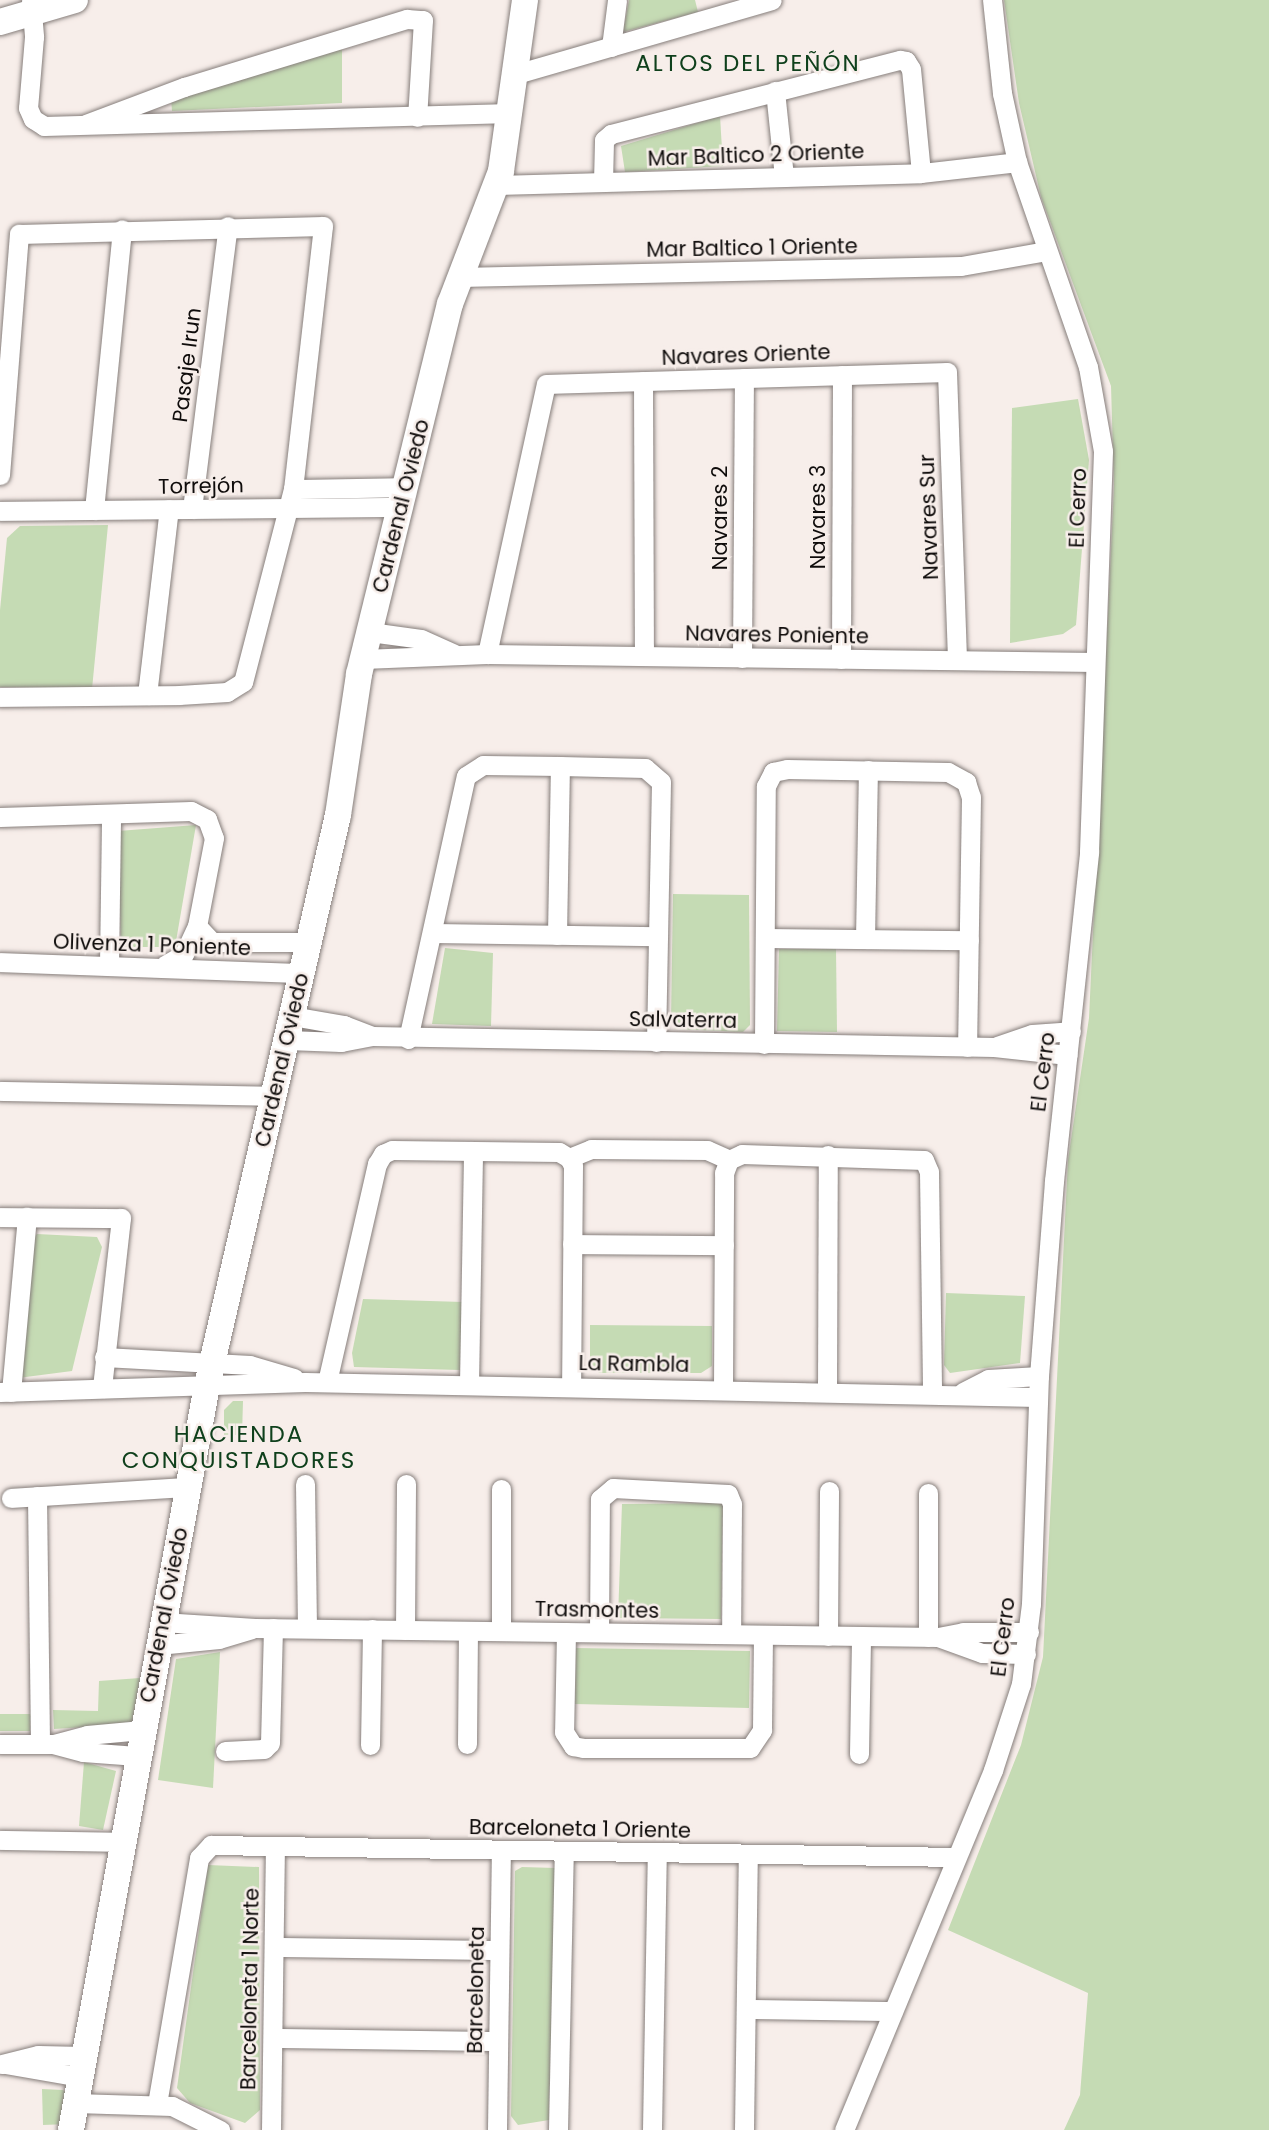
<!DOCTYPE html>
<meta charset="utf-8">
<style>
body{margin:0}
#map{position:relative;width:1269px;height:2130px;overflow:hidden;background:#f7eeea;font-family:Poppins,sans-serif}
div>[style]{position:absolute}
[style*='--x']{left:calc(var(--x)*1px);top:calc(var(--y)*1px);width:calc(var(--w)*1px);rotate:calc(var(--a)*1deg)}
.green>*{inset:0;background:#c5dbb4}
.roads{filter:drop-shadow(0 0 2px #867e7b) drop-shadow(0 0 2px #867e7b)}
.street>*{height:19px;margin:-9.5px;padding:0 9.5px;transform-origin:9.5px;border-radius:9.5px;background:#fff}
.secondary>*{height:26px;margin:-13px;padding:0 13px;transform-origin:13px;border-radius:13px;background:#fff}
span{translate:-50% -50%;white-space:nowrap;text-align:center;line-height:1.15;-webkit-text-stroke:5px #f7eeea;paint-order:stroke}
.street-label{font-size:21px;color:#0f0c0b}
.neighbourhood-label{font-size:23px;color:#0f401c;letter-spacing:2px}
</style>
<div id="map">
<div class="green">
<i style="clip-path:polygon(629px 0,695px 0,698px 12px,623px 32px)"></i>
<i style="clip-path:polygon(1004px 0,1269px 0,1269px 2130px,1064px 2130px,1080px 2095px,1088px 1993px,948px 1930px,1021px 1745px,1043px 1657px,1068px 1160px,1089px 1018px,1114px 486px,1111px 386px,1041px 197px,1019px 103px)"></i>
<i style="clip-path:polygon(342px 49px,342px 103px,172px 111px,171px 99px)"></i>
<i style="clip-path:polygon(720px 116px,723px 166px,625px 172px,621px 146px)"></i>
<i style="clip-path:polygon(1078px 399px,1089px 460px,1076px 625px,1063px 634px,1010px 643px,1012px 408px)"></i>
<i style="clip-path:polygon(108px 525px,92px 689px,0 687px,0 610px,7px 538px,20px 526px)"></i>
<i style="clip-path:polygon(196px 825px,175px 947px,121px 947px,118px 831px)"></i>
<i style="clip-path:polygon(673px 894px,749px 895px,750px 1025px,743px 1032px,675px 1029px,671px 1021px)"></i>
<i style="clip-path:polygon(445px 948px,493px 953px,491px 1026px,432px 1024px)"></i>
<i style="clip-path:polygon(779px 949px,836px 949px,837px 1032px,777px 1031px)"></i>
<i style="clip-path:polygon(37px 1234px,97px 1237px,102px 1247px,72px 1371px,18px 1378px,31px 1240px)"></i>
<i style="clip-path:polygon(946px 1293px,1025px 1296px,1020px 1363px,950px 1373px,944px 1365px)"></i>
<i style="clip-path:polygon(363px 1299px,463px 1302px,460px 1370px,354px 1367px,352px 1353px)"></i>
<i style="clip-path:polygon(590px 1325px,712px 1326px,712px 1366px,701px 1373px,599px 1373px,590px 1362px)"></i>
<i style="clip-path:polygon(233px 1401px,243px 1401px,242px 1435px,224px 1435px,224px 1410px)"></i>
<i style="clip-path:polygon(723px 1503px,721px 1619px,618px 1618px,622px 1504px)"></i>
<i style="clip-path:polygon(576px 1648px,750px 1651px,749px 1708px,575px 1704px)"></i>
<i style="clip-path:polygon(220px 1652px,213px 1788px,158px 1780px,176px 1659px)"></i>
<i style="clip-path:polygon(140px 1678px,132px 1724px,54px 1729px,53px 1710px,98px 1711px,99px 1681px)"></i>
<i style="clip-path:polygon(0 1714px,31px 1714px,30px 1731px,0 1731px)"></i>
<i style="clip-path:polygon(84px 1762px,116px 1771px,103px 1830px,79px 1826px)"></i>
<i style="clip-path:polygon(208px 1865px,259px 1867px,260px 2110px,245px 2123px,190px 2103px,177px 2088px)"></i>
<i style="clip-path:polygon(522px 1867px,555px 1868px,549px 2120px,518px 2125px,511px 2116px,515px 1871px)"></i>
<i style="clip-path:polygon(42px 2089px,63px 2090px,74px 2098px,68px 2124px,43px 2125px)"></i>
</div>
<div class="roads">
<div class="street">
<i style="--x:31;--y:1;--w:36;--a:85"></i>
<i style="--x:34;--y:37;--w:71;--a:94.8"></i>
<i style="--x:28;--y:108;--w:12;--a:66"></i>
<i style="--x:33;--y:119;--w:13;--a:32"></i>
<i style="--x:44;--y:126;--w:467;--a:-1.6"></i>
<i style="--x:611;--y:47;--w:47;--a:-82.7"></i>
<i style="--x:516;--y:74;--w:266;--a:-16.1"></i>
<i style="--x:775;--y:91;--w:86;--a:84"></i>
<i style="--x:86;--y:124;--w:105;--a:-20.7"></i>
<i style="--x:184;--y:87;--w:233;--a:-17"></i>
<i style="--x:407;--y:19;--w:16;--a:4"></i>
<i style="--x:423;--y:20;--w:97;--a:93.5"></i>
<i style="--x:603;--y:182;--w:42;--a:-88.6"></i>
<i style="--x:604;--y:140;--w:9;--a:-41"></i>
<i style="--x:611;--y:134;--w:298;--a:-14.4"></i>
<i style="--x:900;--y:60;--w:6;--a:9"></i>
<i style="--x:906;--y:61;--w:9;--a:58"></i>
<i style="--x:911;--y:69;--w:104;--a:84.5"></i>
<i style="--x:497;--y:185;--w:424;--a:-1.6"></i>
<i style="--x:921;--y:173;--w:97;--a:-6.5"></i>
<i style="--x:459;--y:277;--w:502;--a:-1.26"></i>
<i style="--x:961;--y:266;--w:86;--a:-10"></i>
<i style="--x:643;--y:381;--w:275;--a:89.8"></i>
<i style="--x:0;--y:475;--w:242;--a:-85.5"></i>
<i style="--x:19;--y:234;--w:304;--a:-1.5"></i>
<i style="--x:323;--y:226;--w:265;--a:96.5"></i>
<i style="--x:293;--y:489;--w:199;--a:104.5"></i>
<i style="--x:243;--y:682;--w:19;--a:148"></i>
<i style="--x:227;--y:692;--w:48;--a:176.4"></i>
<i style="--x:179;--y:695;--w:179;--a:179.4"></i>
<i style="--x:293;--y:489;--w:112;--a:-1"></i>
<i style="--x:192;--y:509;--w:285;--a:-82.8"></i>
<i style="--x:94;--y:510;--w:282;--a:-84.3"></i>
<i style="--x:0;--y:511;--w:402;--a:-0.6"></i>
<i style="--x:370;--y:632;--w:51;--a:7.8"></i>
<i style="--x:421;--y:639;--w:36;--a:24"></i>
<i style="--x:487;--y:654;--w:276;--a:-77.7"></i>
<i style="--x:546;--y:384;--w:401;--a:-1.7"></i>
<i style="--x:947;--y:372;--w:288;--a:88"></i>
<i style="--x:742;--y:658;--w:280;--a:-89.6"></i>
<i style="--x:363;--y:659;--w:124;--a:-2.3"></i>
<i style="--x:487;--y:654;--w:608;--a:0.75"></i>
<i style="--x:841;--y:659;--w:284;--a:-89.8"></i>
<i style="--x:147;--y:695;--w:187;--a:-83.3"></i>
<i style="--x:0;--y:817;--w:191;--a:-1.8"></i>
<i style="--x:191;--y:811;--w:18;--a:27"></i>
<i style="--x:207;--y:819;--w:20;--a:70"></i>
<i style="--x:214;--y:838;--w:90;--a:100.9"></i>
<i style="--x:197;--y:926;--w:31;--a:115"></i>
<i style="--x:184;--y:954;--w:22;--a:150"></i>
<i style="--x:197;--y:926;--w:22;--a:47"></i>
<i style="--x:212;--y:942;--w:98;--a:0"></i>
<i style="--x:433;--y:933;--w:225;--a:0.8"></i>
<i style="--x:557;--y:935;--w:169;--a:-89"></i>
<i style="--x:765;--y:938;--w:204;--a:0.6"></i>
<i style="--x:865;--y:939;--w:169;--a:-89"></i>
<i style="--x:0;--y:962;--w:302;--a:2.1"></i>
<i style="--x:109;--y:964;--w:150;--a:-89.2"></i>
<i style="--x:292;--y:1016;--w:53;--a:9.8"></i>
<i style="--x:344;--y:1025;--w:30;--a:21"></i>
<i style="--x:408;--y:1039;--w:269;--a:-77.6"></i>
<i style="--x:466;--y:776;--w:20;--a:-33"></i>
<i style="--x:483;--y:765;--w:77;--a:0.7"></i>
<i style="--x:560;--y:766;--w:85;--a:1.3"></i>
<i style="--x:645;--y:768;--w:21;--a:41"></i>
<i style="--x:661;--y:782;--w:260;--a:91.1"></i>
<i style="--x:287;--y:1040;--w:54;--a:2.1"></i>
<i style="--x:341;--y:1042;--w:32;--a:-11"></i>
<i style="--x:372;--y:1036;--w:622;--a:1.01"></i>
<i style="--x:994;--y:1047;--w:74;--a:6.2"></i>
<i style="--x:764;--y:1044;--w:258;--a:-89.6"></i>
<i style="--x:766;--y:786;--w:16;--a:-63"></i>
<i style="--x:773;--y:772;--w:14;--a:-12"></i>
<i style="--x:787;--y:769;--w:161;--a:1.1"></i>
<i style="--x:948;--y:772;--w:21;--a:29"></i>
<i style="--x:966;--y:782;--w:16;--a:72"></i>
<i style="--x:971;--y:797;--w:250;--a:90.9"></i>
<i style="--x:997;--y:1046;--w:37;--a:-19"></i>
<i style="--x:1032;--y:1034;--w:39;--a:-4"></i>
<i style="--x:0;--y:1091;--w:274;--a:1"></i>
<i style="--x:569;--y:1158;--w:9;--a:63"></i>
<i style="--x:573;--y:1166;--w:220;--a:90.5"></i>
<i style="--x:569;--y:1158;--w:24;--a:-22"></i>
<i style="--x:591;--y:1149;--w:116;--a:0.5"></i>
<i style="--x:707;--y:1150;--w:24;--a:24"></i>
<i style="--x:729;--y:1160;--w:14;--a:-25"></i>
<i style="--x:742;--y:1154;--w:182;--a:1.9"></i>
<i style="--x:924;--y:1160;--w:13;--a:67"></i>
<i style="--x:929;--y:1172;--w:220;--a:89.2"></i>
<i style="--x:0;--y:1217;--w:121;--a:0.5"></i>
<i style="--x:121;--y:1218;--w:171;--a:96.4"></i>
<i style="--x:572;--y:1244;--w:152;--a:0.4"></i>
<i style="--x:104;--y:1357;--w:146;--a:3.1"></i>
<i style="--x:250;--y:1365;--w:46;--a:16.5"></i>
<i style="--x:327;--y:1382;--w:224;--a:-77.1"></i>
<i style="--x:377;--y:1164;--w:12;--a:-59"></i>
<i style="--x:383;--y:1154;--w:10;--a:-24"></i>
<i style="--x:392;--y:1150;--w:167;--a:0.7"></i>
<i style="--x:559;--y:1152;--w:12;--a:31"></i>
<i style="--x:469;--y:1384;--w:233;--a:-89"></i>
<i style="--x:723;--y:1388;--w:215;--a:-89.7"></i>
<i style="--x:724;--y:1173;--w:14;--a:-69"></i>
<i style="--x:827;--y:1390;--w:235;--a:-89.8"></i>
<i style="--x:0;--y:1392;--w:305;--a:-1.9"></i>
<i style="--x:305;--y:1382;--w:733;--a:1.17"></i>
<i style="--x:11;--y:1392;--w:176;--a:-84.8"></i>
<i style="--x:963;--y:1392;--w:28;--a:-27"></i>
<i style="--x:988;--y:1379;--w:51;--a:-3.4"></i>
<i style="--x:305;--y:1484;--w:144;--a:89.2"></i>
<i style="--x:37;--y:1496;--w:248;--a:89.3"></i>
<i style="--x:11;--y:1498;--w:177;--a:-3.6"></i>
<i style="--x:162;--y:1622;--w:93;--a:3.7"></i>
<i style="--x:255;--y:1628;--w:683;--a:0.75"></i>
<i style="--x:938;--y:1637;--w:25;--a:-11"></i>
<i style="--x:963;--y:1632;--w:66;--a:0"></i>
<i style="--x:405;--y:1630;--w:146;--a:-89.6"></i>
<i style="--x:501;--y:1631;--w:142;--a:-90"></i>
<i style="--x:566;--y:1632;--w:100;--a:91.1"></i>
<i style="--x:564;--y:1732;--w:17;--a:57"></i>
<i style="--x:573;--y:1746;--w:10;--a:11"></i>
<i style="--x:583;--y:1748;--w:167;--a:0"></i>
<i style="--x:750;--y:1748;--w:22;--a:-56"></i>
<i style="--x:762;--y:1730;--w:95;--a:-89.4"></i>
<i style="--x:599;--y:1632;--w:133;--a:-89.6"></i>
<i style="--x:600;--y:1499;--w:17;--a:-40"></i>
<i style="--x:613;--y:1488;--w:115;--a:3"></i>
<i style="--x:728;--y:1494;--w:11;--a:68"></i>
<i style="--x:732;--y:1504;--w:130;--a:90.4"></i>
<i style="--x:828;--y:1636;--w:145;--a:-89.6"></i>
<i style="--x:928;--y:1637;--w:144;--a:-90"></i>
<i style="--x:938;--y:1637;--w:47;--a:20"></i>
<i style="--x:982;--y:1653;--w:44;--a:1.3"></i>
<i style="--x:158;--y:1645;--w:61;--a:-5.6"></i>
<i style="--x:219;--y:1639;--w:34;--a:-17"></i>
<i style="--x:0;--y:1744;--w:53;--a:0"></i>
<i style="--x:53;--y:1744;--w:31;--a:15"></i>
<i style="--x:83;--y:1752;--w:54;--a:4.2"></i>
<i style="--x:54;--y:1744;--w:34;--a:-15"></i>
<i style="--x:87;--y:1735;--w:55;--a:-5.2"></i>
<i style="--x:467;--y:1744;--w:113;--a:-89.5"></i>
<i style="--x:370;--y:1745;--w:116;--a:-89"></i>
<i style="--x:225;--y:1751;--w:39;--a:-3"></i>
<i style="--x:264;--y:1749;--w:8;--a:-45"></i>
<i style="--x:270;--y:1743;--w:115;--a:-88.5"></i>
<i style="--x:859;--y:1754;--w:118;--a:-89"></i>
<i style="--x:0;--y:1840;--w:122;--a:0.9"></i>
<i style="--x:274;--y:1947;--w:225;--a:0.8"></i>
<i style="--x:746;--y:2009;--w:147;--a:0.8"></i>
<i style="--x:273;--y:2038;--w:225;--a:0.8"></i>
<i style="--x:2;--y:2064;--w:37;--a:-14"></i>
<i style="--x:38;--y:2055;--w:46;--a:1.2"></i>
<i style="--x:5;--y:2064;--w:76;--a:9.8"></i>
<i style="--x:75;--y:2103;--w:97;--a:1.8"></i>
<i style="--x:172;--y:2106;--w:54;--a:26.6"></i>
<i style="--x:157;--y:2104;--w:250;--a:-80.3"></i>
<i style="--x:199;--y:1858;--w:18;--a:-47"></i>
<i style="--x:211;--y:1845;--w:745;--a:0.92"></i>
<i style="--x:271;--y:2130;--w:282;--a:-89.2"></i>
<i style="--x:497;--y:2130;--w:279;--a:-89.2"></i>
<i style="--x:558;--y:2130;--w:278;--a:-88.8"></i>
<i style="--x:652;--y:2130;--w:277;--a:-89"></i>
<i style="--x:744;--y:2130;--w:276;--a:-89.2"></i>
<i style="--x:844;--y:2130;--w:390;--a:-67.5"></i>
<i style="--x:993;--y:1770;--w:90;--a:-72"></i>
<i style="--x:1021;--y:1684;--w:81;--a:-82.9"></i>
<i style="--x:1031;--y:1604;--w:228;--a:-88"></i>
<i style="--x:1039;--y:1376;--w:196;--a:-85.6"></i>
<i style="--x:1054;--y:1181;--w:331;--a:-83.9"></i>
<i style="--x:1089;--y:852;--w:401;--a:-88"></i>
<i style="--x:1103;--y:451;--w:85;--a:-100.1"></i>
<i style="--x:1088;--y:367;--w:217;--a:-109.1"></i>
<i style="--x:1017;--y:162;--w:71;--a:-102.3"></i>
<i style="--x:1002;--y:93;--w:94;--a:-96.1"></i>
</div>
<div class="secondary">
<i style="--x:0;--y:22;--w:78;--a:-16.3"></i>
<i style="--x:71;--y:2130;--w:757;--a:-79.65"></i>
<i style="--x:207;--y:1385;--w:585;--a:-77.06"></i>
<i style="--x:338;--y:815;--w:143;--a:-81.5"></i>
<i style="--x:359;--y:674;--w:381;--a:-76.2"></i>
<i style="--x:450;--y:304;--w:142;--a:-69"></i>
<i style="--x:501;--y:171;--w:173;--a:-82"></i>
</div>
</div>
<div class="street-label">
<span style="left:756px;top:155px;rotate:-2deg">Mar Baltico 2 Oriente</span>
<span style="left:752px;top:248px;rotate:-1deg">Mar Baltico 1 Oriente</span>
<span style="left:746px;top:355px;rotate:-2deg">Navares Oriente</span>
<span style="left:187px;top:365px;rotate:-83deg">Pasaje Irun</span>
<span style="left:201px;top:486px;rotate:-1deg">Torrejón</span>
<span style="left:401px;top:506px;rotate:-76deg">Cardenal Oviedo</span>
<span style="left:1078px;top:508px;rotate:-88deg">El Cerro</span>
<span style="left:818px;top:517px;rotate:-90deg">Navares 3</span>
<span style="left:929px;top:517px;rotate:-92deg">Navares Sur</span>
<span style="left:720px;top:518px;rotate:-90deg">Navares 2</span>
<span style="left:777px;top:635px;rotate:1deg">Navares Poniente</span>
<span style="left:152px;top:945px;rotate:2deg">Olivenza 1 Poniente</span>
<span style="left:683px;top:1020px;rotate:1deg">Salvaterra</span>
<span style="left:282px;top:1060px;rotate:-77deg">Cardenal Oviedo</span>
<span style="left:1043px;top:1072px;rotate:-83deg">El Cerro</span>
<span style="left:634px;top:1364px;rotate:1deg">La Rambla</span>
<span style="left:597px;top:1610px;rotate:1deg">Trasmontes</span>
<span style="left:164px;top:1615px;rotate:-79deg">Cardenal Oviedo</span>
<span style="left:1003px;top:1637px;rotate:-83deg">El Cerro</span>
<span style="left:580px;top:1829px;rotate:1deg">Barceloneta 1 Oriente</span>
<span style="left:250px;top:1989px;rotate:-89deg">Barceloneta 1 Norte</span>
<span style="left:476px;top:1990px;rotate:-89deg">Barceloneta</span>
</div>
<div class="neighbourhood-label">
<span style="left:748px;top:63px">ALTOS DEL PEÑÓN</span>
<span style="left:239px;top:1447px">HACIENDA<br>CONQUISTADORES</span>
</div>
</div>
